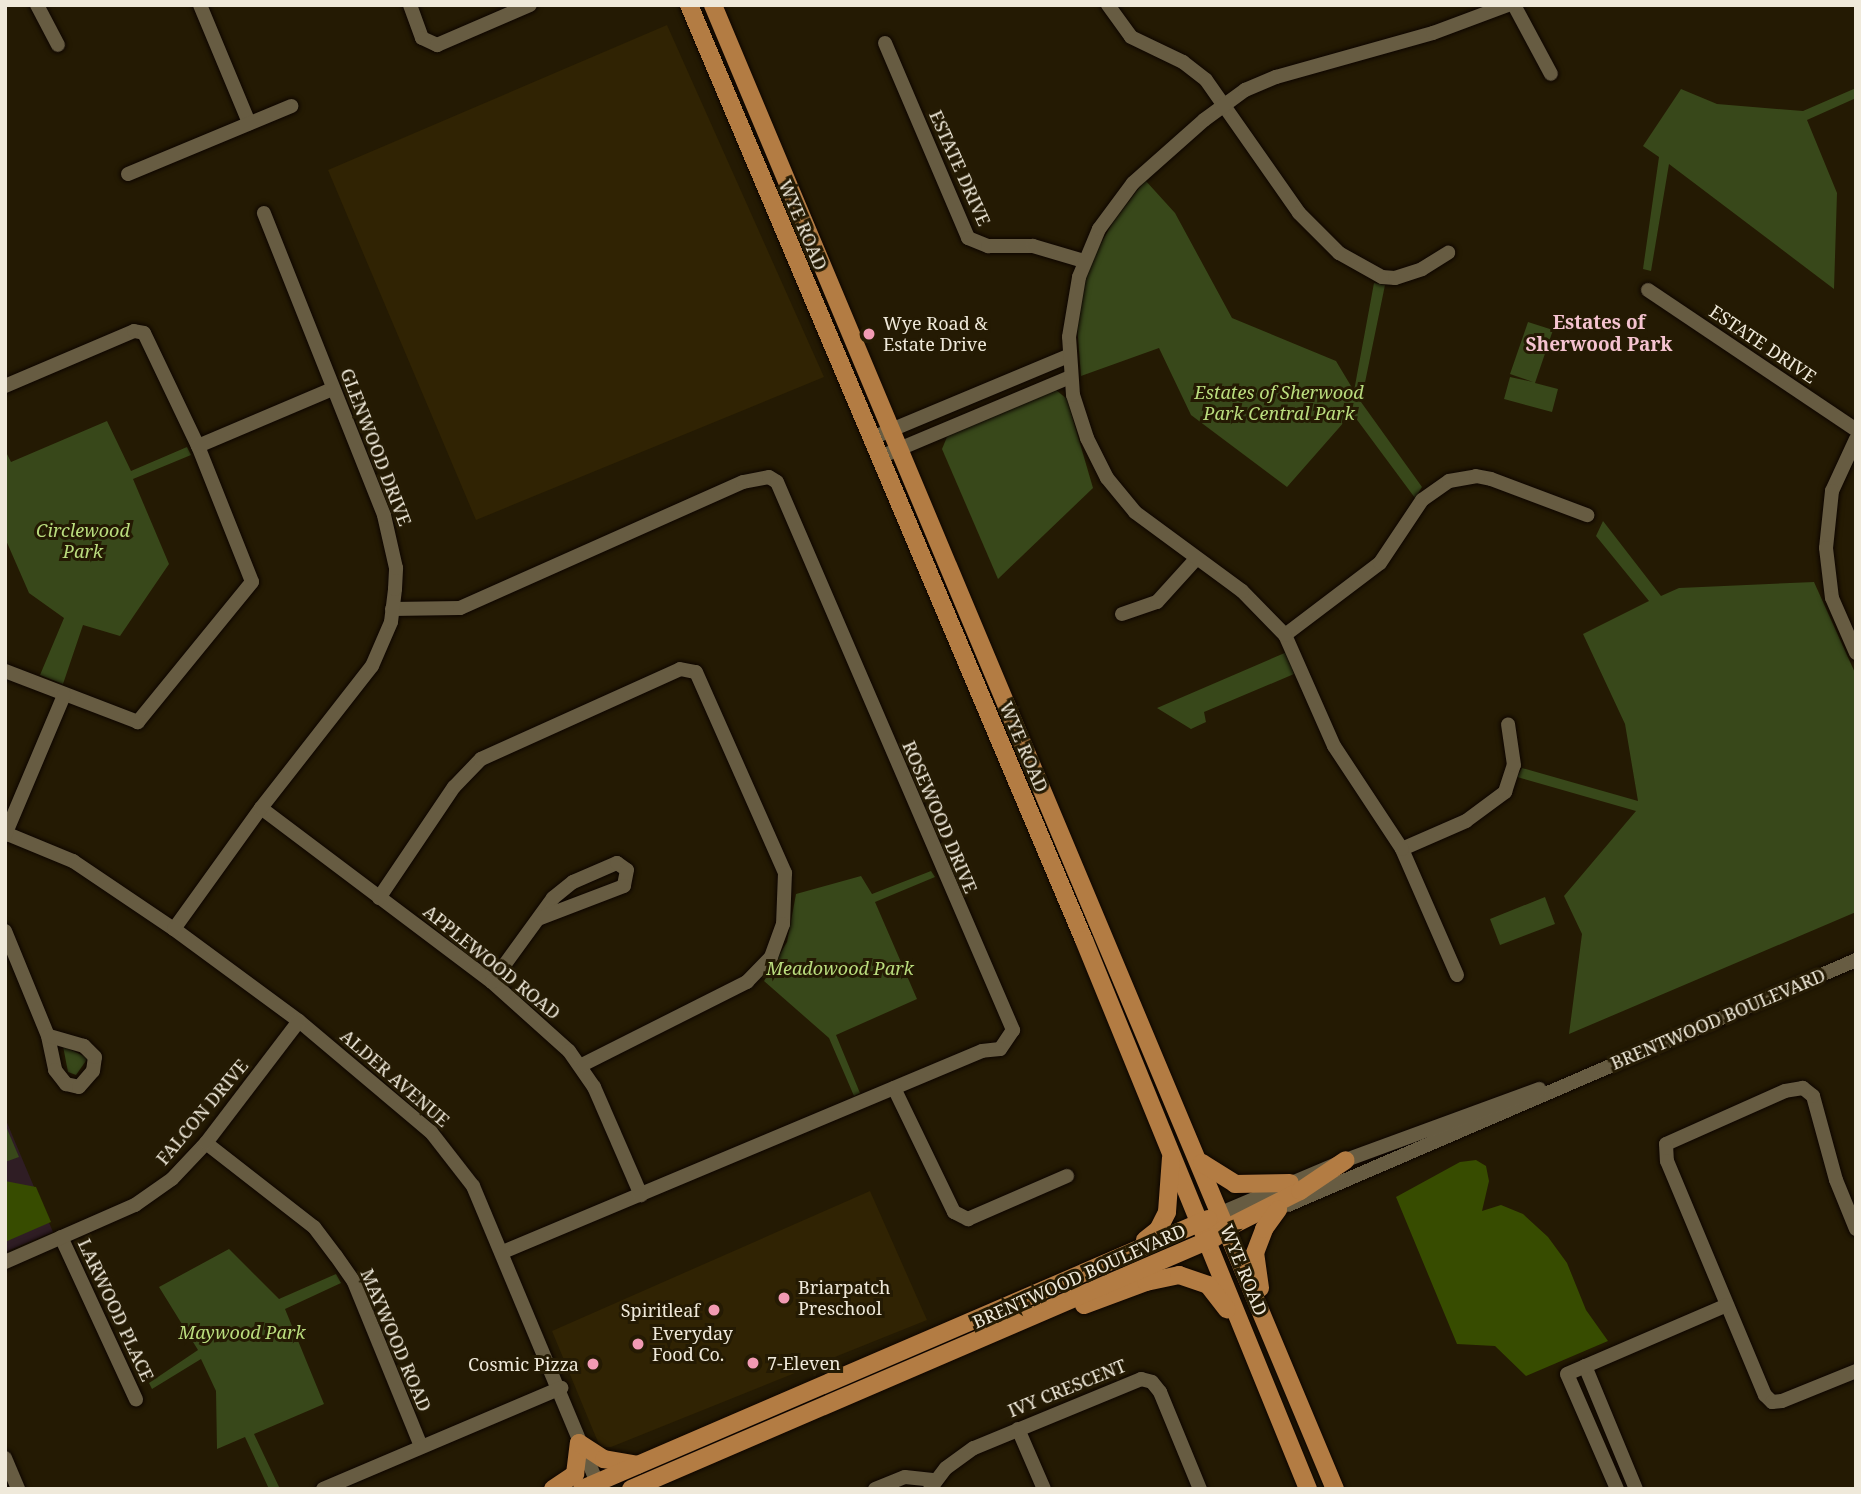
<!DOCTYPE html>
<style>
body{margin:0}
#map{position:relative;width:1861px;height:1494px;overflow:hidden;background:#241a03;font-family:"Noto Serif",serif}
div>[style]{position:absolute}
[style*='--x']{left:calc(var(--x)*1px);top:calc(var(--y)*1px);width:calc(var(--w)*1px);rotate:calc(var(--a)*1deg)}
.built>*{inset:0;background:#302303}
.education>*{inset:0;background:#2f1d24}
.green>*{inset:0;background:#38481a}
.forest>*{inset:0;background:#374c00}
.roads{filter:drop-shadow(0 0 2px #0d0500) drop-shadow(0 0 2px #0d0500)}
.minor>*{height:14px;margin:-7px;padding:0 7px;transform-origin:7px;border-radius:7px;background:#675c42}
.major>*{height:18px;margin:-9px;padding:0 9px;transform-origin:9px;border-radius:9px;background:#b37c43}
.dots>*{width:19px;height:19px;translate:-50% -50%;box-sizing:border-box;border:4px solid #241a03;border-radius:50%}
span{translate:-50% -50%;white-space:nowrap;text-align:center;line-height:1.15;-webkit-text-stroke:6px #241a03;paint-order:stroke}
.street-label{font-size:18px;color:#efe9da}
.poi-label{font-size:18px;color:#efe9da}
.left{translate:0 -50%;text-align:left}
.right{translate:-100% -50%;text-align:right}
.park-label{font-size:18px;color:#badd7e;font-style:italic}
.neighbourhood-label{font-size:19px;color:#f5c3d0;font-weight:700}
.frame{position:absolute;inset:0;border:7px solid #efe9da;pointer-events:none}
</style>
<div id="map">
<div class="built">
<i style="clip-path:polygon(667px 25px,824px 377px,476px 520px,328px 170px)"></i>
<i style="clip-path:polygon(870px 1191px,927px 1320px,611px 1447px,600px 1447px,552px 1331px)"></i>
</div>
<div class="education">
<i style="clip-path:polygon(5px 1118px,53px 1232px,5px 1252px)"></i>
</div>
<div class="green">
<i style="clip-path:polygon(1856px 88px,1856px 98px,1807px 120px,1837px 193px,1834px 289px,1669px 164px,1651px 271px,1643px 269px,1659px 157px,1643px 146px,1681px 89px,1717px 104px,1803px 111px)"></i>
<i style="clip-path:polygon(1145px 180px,1175px 213px,1232px 318px,1336px 361px,1354px 391px,1374px 283px,1385px 285px,1361px 402px,1422px 487px,1415px 498px,1352px 413px,1287px 487px,1191px 415px,1159px 348px,1081px 376px,1077px 325px,1087px 268px,1113px 222px)"></i>
<i style="clip-path:polygon(1528px 322px,1553px 330px,1535px 383px,1558px 389px,1552px 412px,1504px 399px,1510px 377px,1533px 382px,1510px 374px)"></i>
<i style="clip-path:polygon(1056px 390px,1067px 399px,1093px 488px,998px 579px,942px 449px,947px 437px,961px 427px)"></i>
<i style="clip-path:polygon(107px 421px,131px 471px,187px 447px,191px 455px,133px 479px,169px 564px,120px 636px,83px 625px,63px 684px,40px 675px,64px 618px,29px 593px,5px 538px,5px 450px,11px 462px)"></i>
<i style="clip-path:polygon(1603px 521px,1661px 596px,1679px 588px,1814px 582px,1856px 675px,1856px 912px,1569px 1034px,1582px 934px,1564px 896px,1636px 811px,1517px 777px,1522px 768px,1638px 801px,1625px 724px,1583px 634px,1649px 601px,1596px 536px)"></i>
<i style="clip-path:polygon(1287px 652px,1294px 674px,1204px 712px,1206px 722px,1191px 729px,1157px 708px)"></i>
<i style="clip-path:polygon(931px 871px,935px 877px,875px 902px,917px 999px,836px 1035px,860px 1093px,854px 1096px,829px 1038px,764px 981px,787px 942px,796px 894px,861px 876px,872px 894px)"></i>
<i style="clip-path:polygon(1545px 897px,1555px 924px,1500px 945px,1490px 919px)"></i>
<i style="clip-path:polygon(63px 1046px,88px 1058px,76px 1075px,68px 1072px)"></i>
<i style="clip-path:polygon(5px 1124px,19px 1157px,5px 1162px)"></i>
<i style="clip-path:polygon(229px 1249px,279px 1299px,336px 1274px,341px 1283px,285px 1309px,324px 1404px,254px 1434px,280px 1489px,269px 1489px,245px 1437px,217px 1449px,216px 1391px,201px 1359px,152px 1389px,149px 1383px,198px 1350px,159px 1287px)"></i>
</div>
<div class="forest">
<i style="clip-path:polygon(1476px 1160px,1486px 1166px,1489px 1181px,1482px 1211px,1501px 1205px,1523px 1214px,1548px 1237px,1567px 1263px,1586px 1310px,1608px 1341px,1526px 1376px,1495px 1346px,1457px 1344px,1396px 1197px,1460px 1162px)"></i>
<i style="clip-path:polygon(5px 1181px,36px 1187px,51px 1222px,5px 1242px)"></i>
</div>
<div class="roads">
<div class="minor">
<i style="--x:37;--y:5;--w:45;--a:62.3"></i>
<i style="--x:200;--y:5;--w:128;--a:67.4"></i>
<i style="--x:410;--y:5;--w:35;--a:70"></i>
<i style="--x:422;--y:38;--w:17;--a:25"></i>
<i style="--x:437;--y:45;--w:101;--a:-23.3"></i>
<i style="--x:1108;--y:5;--w:39;--a:54"></i>
<i style="--x:1131;--y:37;--w:58;--a:25.7"></i>
<i style="--x:1183;--y:62;--w:29;--a:38"></i>
<i style="--x:1206;--y:80;--w:162;--a:55"></i>
<i style="--x:1299;--y:213;--w:57;--a:45"></i>
<i style="--x:1339;--y:253;--w:49;--a:29.2"></i>
<i style="--x:1382;--y:277;--w:13;--a:4"></i>
<i style="--x:1395;--y:278;--w:28;--a:-18"></i>
<i style="--x:1422;--y:269;--w:31;--a:-32"></i>
<i style="--x:1514;--y:5;--w:78;--a:61.8"></i>
<i style="--x:885;--y:43;--w:212;--a:66.9"></i>
<i style="--x:968;--y:238;--w:22;--a:22"></i>
<i style="--x:988;--y:246;--w:45;--a:0"></i>
<i style="--x:1033;--y:246;--w:53;--a:16.4"></i>
<i style="--x:128;--y:174;--w:177;--a:-22.6"></i>
<i style="--x:1648;--y:290;--w:251;--a:33.9"></i>
<i style="--x:5;--y:386;--w:140;--a:-23.1"></i>
<i style="--x:134;--y:331;--w:10;--a:11"></i>
<i style="--x:144;--y:333;--w:125;--a:64.5"></i>
<i style="--x:198;--y:446;--w:146;--a:68.3"></i>
<i style="--x:252;--y:582;--w:181;--a:129.2"></i>
<i style="--x:138;--y:722;--w:142;--a:-159"></i>
<i style="--x:872;--y:438;--w:212;--a:-22.7"></i>
<i style="--x:1856;--y:439;--w:57;--a:114.8"></i>
<i style="--x:1832;--y:491;--w:57;--a:96"></i>
<i style="--x:1826;--y:548;--w:50;--a:83.2"></i>
<i style="--x:1832;--y:598;--w:60;--a:66.4"></i>
<i style="--x:198;--y:446;--w:146;--a:-23"></i>
<i style="--x:880;--y:457;--w:206;--a:-22.8"></i>
<i style="--x:392;--y:609;--w:68;--a:-0.8"></i>
<i style="--x:460;--y:608;--w:310;--a:-24"></i>
<i style="--x:743;--y:482;--w:26;--a:-11"></i>
<i style="--x:769;--y:477;--w:9;--a:32"></i>
<i style="--x:777;--y:482;--w:597;--a:66.7"></i>
<i style="--x:1013;--y:1030;--w:23;--a:124"></i>
<i style="--x:1000;--y:1049;--w:18;--a:174"></i>
<i style="--x:982;--y:1051;--w:519;--a:157.24"></i>
<i style="--x:1122;--y:614;--w:37;--a:-19"></i>
<i style="--x:1157;--y:602;--w:58;--a:-47.8"></i>
<i style="--x:1285;--y:635;--w:119;--a:-37.2"></i>
<i style="--x:1380;--y:563;--w:76;--a:-56.3"></i>
<i style="--x:1422;--y:500;--w:33;--a:-35"></i>
<i style="--x:1449;--y:481;--w:27;--a:-10"></i>
<i style="--x:1476;--y:476;--w:15;--a:11"></i>
<i style="--x:1491;--y:479;--w:103;--a:20.6"></i>
<i style="--x:261;--y:808;--w:289;--a:37"></i>
<i style="--x:492;--y:982;--w:103;--a:41.9"></i>
<i style="--x:569;--y:1051;--w:44;--a:55.2"></i>
<i style="--x:594;--y:1087;--w:118;--a:66.5"></i>
<i style="--x:5;--y:833;--w:74;--a:22.4"></i>
<i style="--x:73;--y:861;--w:122;--a:34"></i>
<i style="--x:174;--y:929;--w:155;--a:36.4"></i>
<i style="--x:299;--y:1021;--w:172;--a:40.1"></i>
<i style="--x:431;--y:1132;--w:68;--a:52.1"></i>
<i style="--x:473;--y:1186;--w:329;--a:67.3"></i>
<i style="--x:5;--y:835;--w:152;--a:-67.1"></i>
<i style="--x:1402;--y:849;--w:70;--a:-23.6"></i>
<i style="--x:1466;--y:821;--w:49;--a:-36.6"></i>
<i style="--x:1505;--y:792;--w:28;--a:-72"></i>
<i style="--x:1514;--y:765;--w:41;--a:-98.3"></i>
<i style="--x:379;--y:898;--w:134;--a:-56"></i>
<i style="--x:454;--y:787;--w:39;--a:-46"></i>
<i style="--x:481;--y:759;--w:218;--a:-24.3"></i>
<i style="--x:680;--y:669;--w:16;--a:11"></i>
<i style="--x:696;--y:672;--w:220;--a:66.1"></i>
<i style="--x:785;--y:873;--w:51;--a:92.2"></i>
<i style="--x:783;--y:924;--w:35;--a:110"></i>
<i style="--x:771;--y:957;--w:35;--a:134"></i>
<i style="--x:747;--y:982;--w:185;--a:153.3"></i>
<i style="--x:174;--y:929;--w:149;--a:-54.3"></i>
<i style="--x:261;--y:808;--w:180;--a:-52"></i>
<i style="--x:372;--y:666;--w:48;--a:-66.6"></i>
<i style="--x:391;--y:622;--w:33;--a:-83"></i>
<i style="--x:395;--y:589;--w:21;--a:-87"></i>
<i style="--x:396;--y:568;--w:54;--a:-102.8"></i>
<i style="--x:384;--y:515;--w:325;--a:-111.7"></i>
<i style="--x:5;--y:931;--w:113;--a:67.7"></i>
<i style="--x:48;--y:1036;--w:35;--a:78"></i>
<i style="--x:55;--y:1070;--w:18;--a:52"></i>
<i style="--x:66;--y:1084;--w:13;--a:13"></i>
<i style="--x:79;--y:1087;--w:21;--a:-49"></i>
<i style="--x:93;--y:1071;--w:14;--a:-82"></i>
<i style="--x:95;--y:1057;--w:16;--a:-135"></i>
<i style="--x:84;--y:1046;--w:37;--a:-164"></i>
<i style="--x:1457;--y:975;--w:137;--a:-113.6"></i>
<i style="--x:1402;--y:849;--w:123;--a:-123.4"></i>
<i style="--x:1334;--y:746;--w:121;--a:-113.8"></i>
<i style="--x:1285;--y:635;--w:62;--a:-134.3"></i>
<i style="--x:1242;--y:591;--w:133;--a:-143.6"></i>
<i style="--x:1135;--y:512;--w:44;--a:-129.5"></i>
<i style="--x:1107;--y:478;--w:45;--a:-116.6"></i>
<i style="--x:1087;--y:438;--w:45;--a:-108"></i>
<i style="--x:1073;--y:395;--w:58;--a:-93.9"></i>
<i style="--x:1069;--y:337;--w:61;--a:-80.5"></i>
<i style="--x:1079;--y:277;--w:52;--a:-67.4"></i>
<i style="--x:1099;--y:229;--w:57;--a:-53.5"></i>
<i style="--x:1133;--y:183;--w:95;--a:-41.6"></i>
<i style="--x:1204;--y:120;--w:51;--a:-36.2"></i>
<i style="--x:1245;--y:90;--w:34;--a:-23"></i>
<i style="--x:1276;--y:77;--w:163;--a:-15.7"></i>
<i style="--x:1433;--y:33;--w:80;--a:-20.5"></i>
<i style="--x:492;--y:982;--w:104;--a:-54"></i>
<i style="--x:553;--y:898;--w:26;--a:-39"></i>
<i style="--x:573;--y:882;--w:48;--a:-23.4"></i>
<i style="--x:617;--y:863;--w:12;--a:35"></i>
<i style="--x:627;--y:870;--w:16;--a:101"></i>
<i style="--x:624;--y:886;--w:90;--a:159.1"></i>
<i style="--x:894;--y:1088;--w:138;--a:64.2"></i>
<i style="--x:954;--y:1212;--w:16;--a:27"></i>
<i style="--x:968;--y:1219;--w:108;--a:-23.5"></i>
<i style="--x:206;--y:1143;--w:137;--a:37.9"></i>
<i style="--x:314;--y:1227;--w:36;--a:53"></i>
<i style="--x:336;--y:1256;--w:32;--a:55"></i>
<i style="--x:354;--y:1282;--w:177;--a:67.8"></i>
<i style="--x:1288;--y:1205;--w:619;--a:-23.33"></i>
<i style="--x:1221;--y:1213;--w:136;--a:-23"></i>
<i style="--x:1346;--y:1160;--w:206;--a:-20.2"></i>
<i style="--x:1856;--y:1229;--w:53;--a:-112.2"></i>
<i style="--x:1836;--y:1180;--w:87;--a:-105.3"></i>
<i style="--x:1813;--y:1096;--w:13;--a:-141"></i>
<i style="--x:1803;--y:1088;--w:18;--a:171"></i>
<i style="--x:1785;--y:1091;--w:130;--a:156"></i>
<i style="--x:1666;--y:1144;--w:17;--a:87"></i>
<i style="--x:1667;--y:1161;--w:254;--a:67.3"></i>
<i style="--x:1765;--y:1395;--w:10;--a:45"></i>
<i style="--x:1772;--y:1402;--w:10;--a:-6"></i>
<i style="--x:1782;--y:1401;--w:80;--a:-22.1"></i>
<i style="--x:61;--y:1237;--w:179;--a:65.2"></i>
<i style="--x:5;--y:1262;--w:142;--a:-23.7"></i>
<i style="--x:135;--y:1205;--w:45;--a:-35.1"></i>
<i style="--x:172;--y:1179;--w:50;--a:-46.6"></i>
<i style="--x:206;--y:1143;--w:153;--a:-52.7"></i>
<i style="--x:1585;--y:1366;--w:133;--a:67.5"></i>
<i style="--x:1018;--y:1429;--w:65;--a:66.6"></i>
<i style="--x:5;--y:1458;--w:34;--a:67"></i>
<i style="--x:323;--y:1489;--w:259;--a:-23"></i>
<i style="--x:875;--y:1489;--w:32;--a:-22"></i>
<i style="--x:905;--y:1477;--w:30;--a:6"></i>
<i style="--x:930;--y:1489;--w:26;--a:-53"></i>
<i style="--x:946;--y:1468;--w:34;--a:-36"></i>
<i style="--x:974;--y:1448;--w:181;--a:-22.4"></i>
<i style="--x:1141;--y:1379;--w:11;--a:15"></i>
<i style="--x:1152;--y:1382;--w:13;--a:51"></i>
<i style="--x:1160;--y:1392;--w:105;--a:67.6"></i>
<i style="--x:1617;--y:1489;--w:125;--a:-113.5"></i>
<i style="--x:1567;--y:1374;--w:174;--a:-23.3"></i>
</div>
<div class="major">
<i style="--x:689;--y:5;--w:1015;--a:67.1"></i>
<i style="--x:1084;--y:940;--w:593;--a:67.8"></i>
<i style="--x:713;--y:5;--w:1609;--a:67.26"></i>
<i style="--x:1202;--y:1163;--w:39;--a:32"></i>
<i style="--x:1235;--y:1184;--w:55;--a:-1"></i>
<i style="--x:1217;--y:1233;--w:93;--a:-26.8"></i>
<i style="--x:1300;--y:1191;--w:55;--a:-34"></i>
<i style="--x:1145;--y:1240;--w:16;--a:-38"></i>
<i style="--x:1158;--y:1230;--w:20;--a:-63"></i>
<i style="--x:1167;--y:1212;--w:54;--a:-85.8"></i>
<i style="--x:1260;--y:1288;--w:35;--a:-98"></i>
<i style="--x:1255;--y:1253;--w:26;--a:-69"></i>
<i style="--x:1264;--y:1229;--w:24;--a:-54"></i>
<i style="--x:1084;--y:1305;--w:66;--a:-20.4"></i>
<i style="--x:1146;--y:1282;--w:34;--a:-12"></i>
<i style="--x:1179;--y:1275;--w:31;--a:19"></i>
<i style="--x:1208;--y:1285;--w:31;--a:52"></i>
<i style="--x:553;--y:1489;--w:27;--a:-34"></i>
<i style="--x:575;--y:1474;--w:31;--a:-83"></i>
<i style="--x:579;--y:1443;--w:30;--a:33"></i>
<i style="--x:604;--y:1459;--w:34;--a:10"></i>
<i style="--x:582;--y:1489;--w:682;--a:-23.33"></i>
<i style="--x:631;--y:1489;--w:637;--a:-23.3"></i>
</div>
</div>
<div class="dots">
<i style="left:869px;top:334px;background:#f19ab3"></i>
<i style="left:784px;top:1298px;background:#f19ab3"></i>
<i style="left:714px;top:1310px;background:#f19ab3"></i>
<i style="left:638px;top:1344px;background:#f19ab3"></i>
<i style="left:753px;top:1363px;background:#f19ab3"></i>
<i style="left:593px;top:1364px;background:#f19ab3"></i>
</div>
<div class="street-label">
<span style="left:960px;top:168px;rotate:66deg">ESTATE DRIVE</span>
<span style="left:803px;top:225px;rotate:67deg">WYE ROAD</span>
<span style="left:1763px;top:344px;rotate:34deg">ESTATE DRIVE</span>
<span style="left:376px;top:447px;rotate:69deg">GLENWOOD DRIVE</span>
<span style="left:1024px;top:747px;rotate:67deg">WYE ROAD</span>
<span style="left:940px;top:817px;rotate:67deg">ROSEWOOD DRIVE</span>
<span style="left:492px;top:962px;rotate:39deg">APPLEWOOD ROAD</span>
<span style="left:1718px;top:1019px;rotate:-23deg">BRENTWOOD BOULEVARD</span>
<span style="left:395px;top:1078px;rotate:41deg">ALDER AVENUE</span>
<span style="left:202px;top:1112px;rotate:-50deg">FALCON DRIVE</span>
<span style="left:1244px;top:1270px;rotate:68deg">WYE ROAD</span>
<span style="left:1079px;top:1276px;rotate:-24deg">BRENTWOOD BOULEVARD</span>
<span style="left:116px;top:1310px;rotate:65deg">LARWOOD PLACE</span>
<span style="left:396px;top:1340px;rotate:67deg">MAYWOOD ROAD</span>
<span style="left:1067px;top:1388px;rotate:-22deg">IVY CRESCENT</span>
</div>
<div class="poi-label">
<span class="left" style="left:883px;top:334px">Wye Road &amp;<br>Estate Drive</span>
<span class="left" style="left:798px;top:1298px">Briarpatch<br>Preschool</span>
<span class="right" style="left:700px;top:1310px">Spiritleaf</span>
<span class="left" style="left:652px;top:1344px">Everyday<br>Food Co.</span>
<span class="left" style="left:767px;top:1363px">7-Eleven</span>
<span class="right" style="left:579px;top:1364px">Cosmic Pizza</span>
</div>
<div class="park-label">
<span style="left:1279px;top:403px">Estates of Sherwood<br>Park Central Park</span>
<span style="left:83px;top:541px">Circlewood<br>Park</span>
<span style="left:840px;top:968px">Meadowood Park</span>
<span style="left:242px;top:1332px">Maywood Park</span>
</div>
<div class="neighbourhood-label">
<span style="left:1599px;top:334px">Estates of<br>Sherwood Park</span>
</div>
<div class="frame"></div>
</div>
